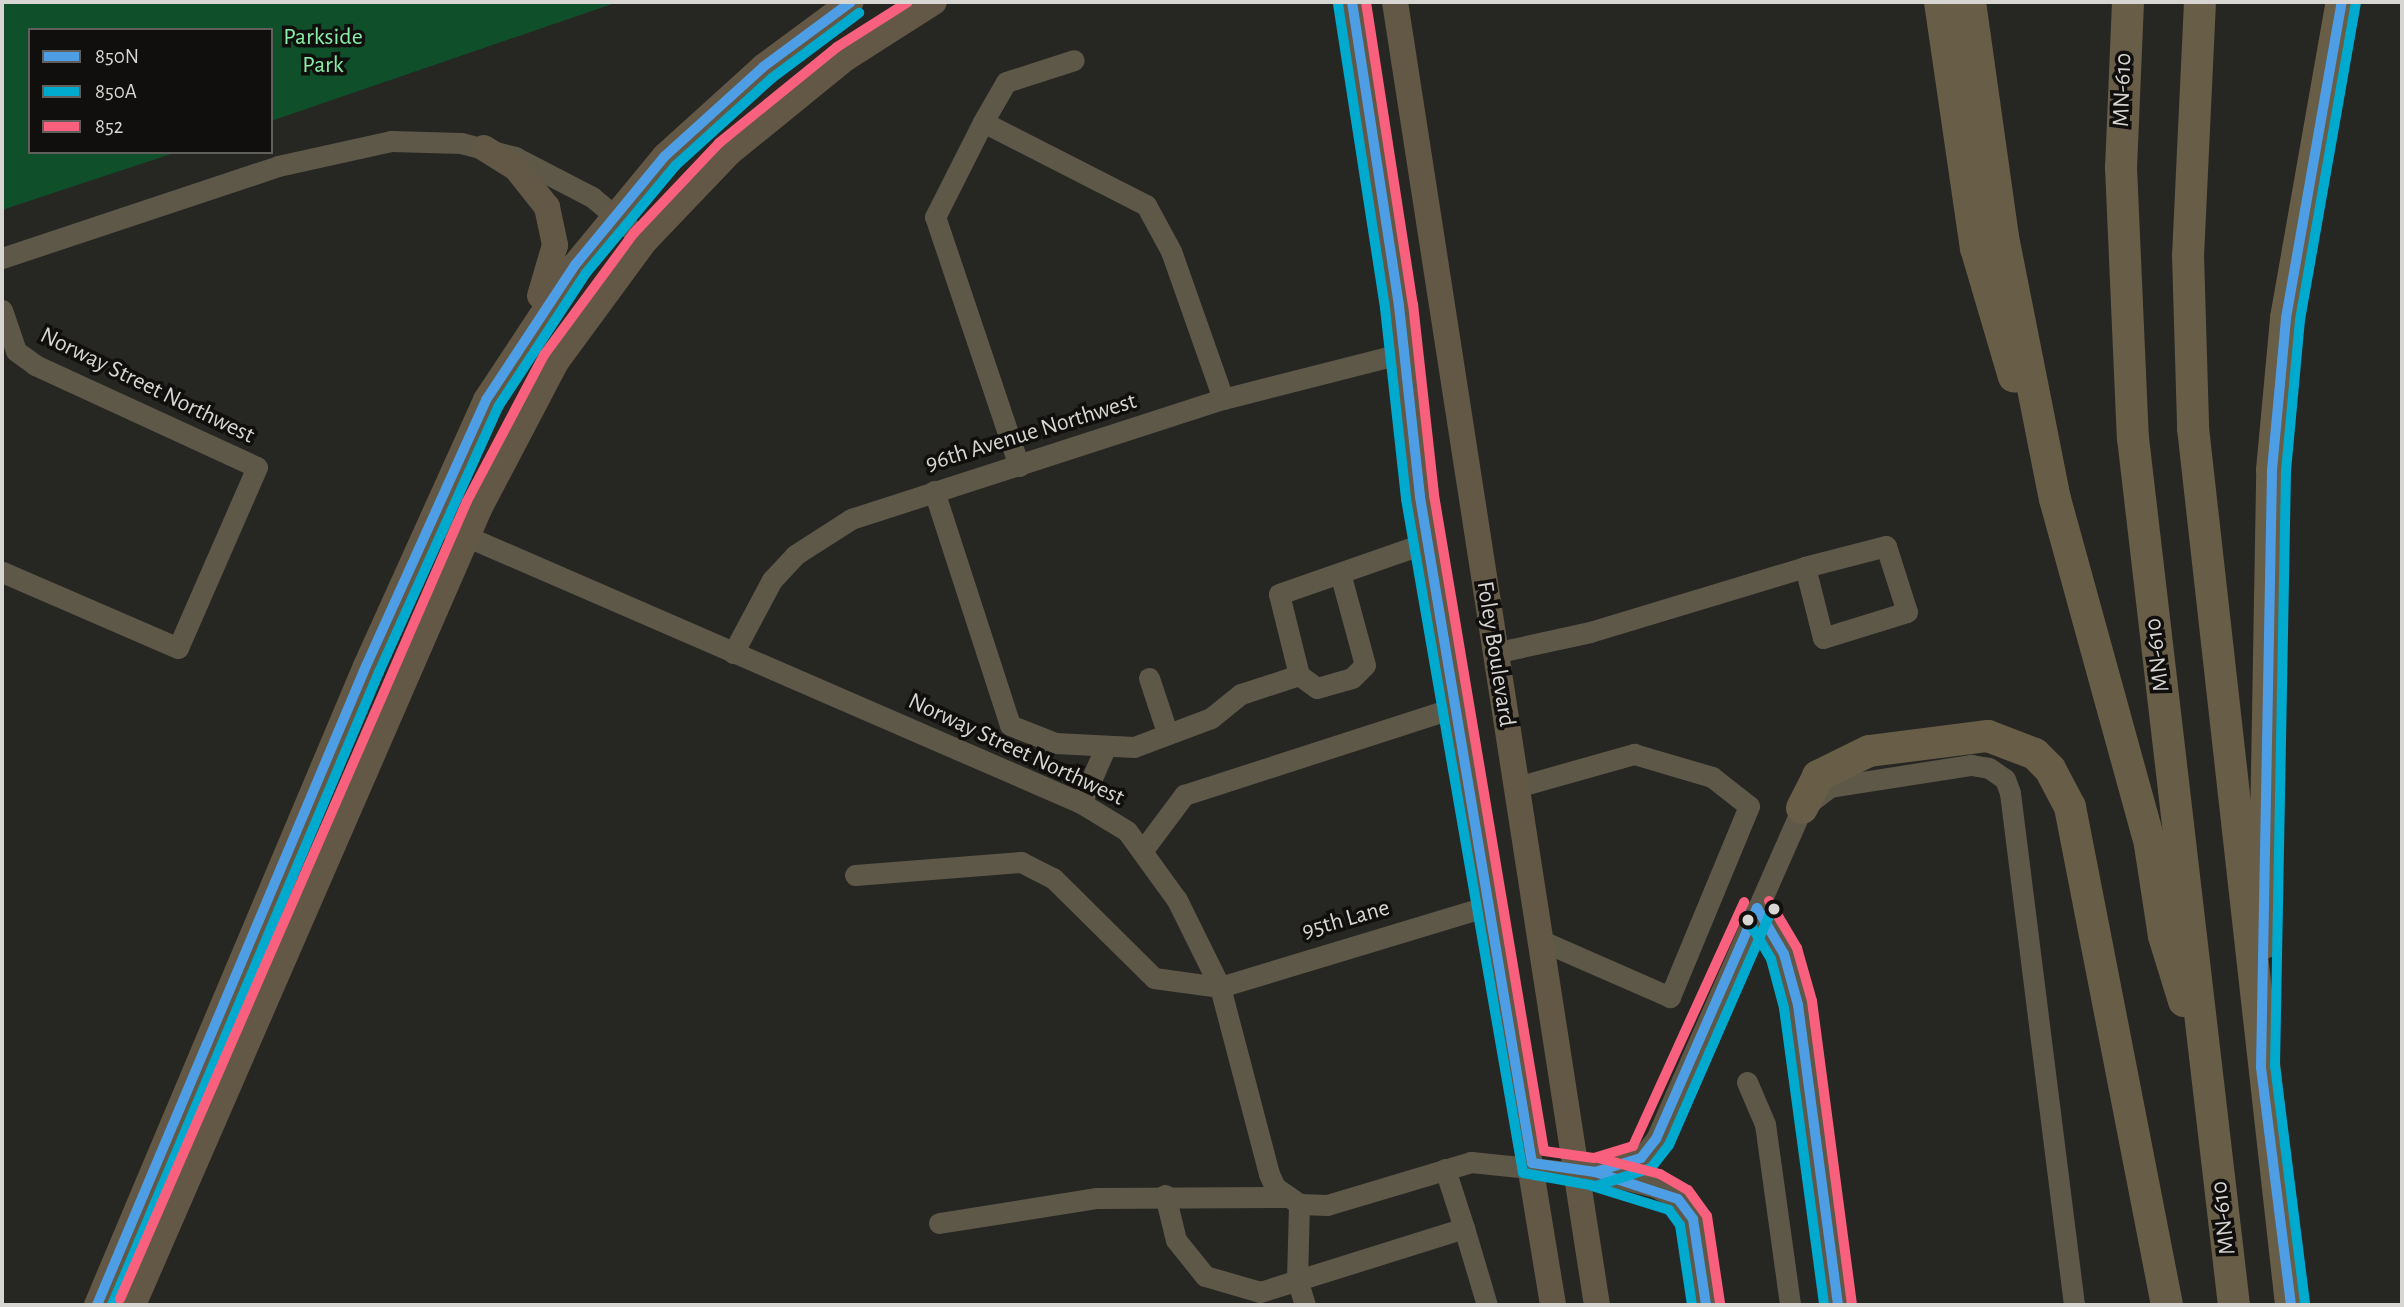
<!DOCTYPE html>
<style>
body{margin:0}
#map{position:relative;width:2404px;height:1307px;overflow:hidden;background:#262623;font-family:"Alegreya Sans",sans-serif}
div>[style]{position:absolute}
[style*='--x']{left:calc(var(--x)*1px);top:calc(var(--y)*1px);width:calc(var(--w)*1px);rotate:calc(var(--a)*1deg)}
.green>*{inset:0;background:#0f4f2a}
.minor>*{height:21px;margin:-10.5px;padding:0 10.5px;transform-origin:10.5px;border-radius:10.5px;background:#5e5849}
.major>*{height:26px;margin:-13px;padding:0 13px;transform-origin:13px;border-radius:13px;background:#625845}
.highway>*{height:32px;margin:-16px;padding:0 16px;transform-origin:16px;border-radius:16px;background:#685d47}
.bus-1>*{height:10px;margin:-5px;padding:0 5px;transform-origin:5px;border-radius:5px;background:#4d9ee5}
.bus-2>*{height:10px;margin:-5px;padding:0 5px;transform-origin:5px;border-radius:5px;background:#00a9ce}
.bus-3>*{height:10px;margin:-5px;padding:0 5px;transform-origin:5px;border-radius:5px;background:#f8607d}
.dots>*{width:19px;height:19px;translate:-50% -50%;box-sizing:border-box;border:4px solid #100f0d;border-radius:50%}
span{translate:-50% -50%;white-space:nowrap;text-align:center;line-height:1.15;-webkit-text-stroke:7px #100f0d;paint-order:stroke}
.park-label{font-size:24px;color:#88eda7}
.street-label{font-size:24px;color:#d7d6d3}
.frame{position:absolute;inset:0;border:4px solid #d7d6d3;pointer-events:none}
.legend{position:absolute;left:28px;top:28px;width:245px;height:126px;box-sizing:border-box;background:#100f0d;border:2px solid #605f5c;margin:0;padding:9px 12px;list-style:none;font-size:21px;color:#d7d6d3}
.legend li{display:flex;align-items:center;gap:14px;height:35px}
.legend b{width:35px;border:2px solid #605f5c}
</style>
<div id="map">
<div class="green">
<i style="clip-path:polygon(2px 2px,618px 2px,271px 121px,271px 30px,30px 30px,30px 152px,177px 152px,2px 210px)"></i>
</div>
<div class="minor">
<i style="--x:983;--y:122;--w:46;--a:-60.1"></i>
<i style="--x:1006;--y:82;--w:71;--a:-17.9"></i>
<i style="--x:2;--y:258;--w:291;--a:-18.4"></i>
<i style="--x:278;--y:166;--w:116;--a:-12.5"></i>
<i style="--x:391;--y:141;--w:70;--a:1.6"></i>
<i style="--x:461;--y:143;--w:56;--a:14.5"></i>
<i style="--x:515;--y:157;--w:87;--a:27.5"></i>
<i style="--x:592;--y:197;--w:69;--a:39.7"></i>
<i style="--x:2;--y:310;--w:43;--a:71.1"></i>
<i style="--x:16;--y:351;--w:24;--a:36"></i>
<i style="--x:35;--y:365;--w:244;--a:24.7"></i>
<i style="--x:257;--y:467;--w:197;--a:113.6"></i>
<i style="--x:178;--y:648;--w:192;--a:-156.6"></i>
<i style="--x:1019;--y:466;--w:263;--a:-108.6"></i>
<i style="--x:935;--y:217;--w:106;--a:-63.2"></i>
<i style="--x:983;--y:122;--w:183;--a:27"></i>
<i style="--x:1146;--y:205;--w:52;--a:61.5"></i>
<i style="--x:1171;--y:251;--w:157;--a:70.6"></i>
<i style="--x:934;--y:491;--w:246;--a:72"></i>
<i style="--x:1010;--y:725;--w:48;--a:21.8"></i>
<i style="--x:1055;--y:743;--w:79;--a:2.9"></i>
<i style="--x:1134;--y:747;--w:82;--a:-20.6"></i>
<i style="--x:1211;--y:718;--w:38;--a:-39"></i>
<i style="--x:1241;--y:694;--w:61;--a:-18.1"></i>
<i style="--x:1299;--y:675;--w:83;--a:-103.9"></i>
<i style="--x:1279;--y:594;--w:158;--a:-19.2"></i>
<i style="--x:429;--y:520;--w:711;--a:23.46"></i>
<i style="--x:1081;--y:803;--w:54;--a:31.3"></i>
<i style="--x:1127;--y:831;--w:85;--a:54.1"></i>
<i style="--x:1177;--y:900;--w:97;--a:63.7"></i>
<i style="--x:1220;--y:987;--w:193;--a:75.3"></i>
<i style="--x:1269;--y:1174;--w:14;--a:65"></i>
<i style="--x:1275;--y:1187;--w:29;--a:35"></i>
<i style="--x:1299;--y:1204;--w:28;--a:2"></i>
<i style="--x:1327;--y:1205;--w:150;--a:-16.6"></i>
<i style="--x:1471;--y:1162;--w:107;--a:5.9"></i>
<i style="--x:1577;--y:1173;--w:66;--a:-13.2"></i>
<i style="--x:1641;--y:1158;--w:24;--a:-52"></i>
<i style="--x:1656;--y:1139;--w:362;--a:-66.2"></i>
<i style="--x:1802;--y:808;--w:35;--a:-37"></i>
<i style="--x:1830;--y:787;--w:143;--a:-8.9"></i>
<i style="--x:1971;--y:765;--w:18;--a:9"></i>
<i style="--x:1989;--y:768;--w:19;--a:35"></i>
<i style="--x:2005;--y:779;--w:15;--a:70"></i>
<i style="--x:2010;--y:793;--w:516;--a:82.87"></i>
<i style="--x:733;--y:653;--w:83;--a:-61.9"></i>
<i style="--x:772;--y:580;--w:34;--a:-47"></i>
<i style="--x:795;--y:555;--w:67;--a:-32.7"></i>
<i style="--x:851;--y:519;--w:391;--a:-17.9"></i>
<i style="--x:1223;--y:399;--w:187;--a:-14.3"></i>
<i style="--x:1494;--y:653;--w:98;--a:-12.3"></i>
<i style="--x:1590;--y:632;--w:225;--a:-16.8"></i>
<i style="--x:1805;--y:567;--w:73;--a:75.8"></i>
<i style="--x:1823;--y:638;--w:88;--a:-17.2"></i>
<i style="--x:1907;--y:612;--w:69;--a:-107.7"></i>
<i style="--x:1886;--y:546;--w:84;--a:165.5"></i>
<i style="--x:1299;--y:675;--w:22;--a:36"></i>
<i style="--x:1317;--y:688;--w:36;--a:-16"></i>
<i style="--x:1352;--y:678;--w:18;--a:-45"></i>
<i style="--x:1365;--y:665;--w:95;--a:-105.2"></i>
<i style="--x:1149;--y:678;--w:57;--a:71.6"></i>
<i style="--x:1517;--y:787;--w:122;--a:-15.8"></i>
<i style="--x:1634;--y:754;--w:81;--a:16.4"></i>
<i style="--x:1712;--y:777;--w:47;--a:38.1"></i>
<i style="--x:1749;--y:806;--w:207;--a:112.5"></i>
<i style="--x:1670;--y:997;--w:140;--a:-156.4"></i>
<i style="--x:1081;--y:803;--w:62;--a:-66.3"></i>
<i style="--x:1143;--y:850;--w:69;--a:-53.3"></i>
<i style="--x:1184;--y:795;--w:287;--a:-17.9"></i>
<i style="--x:855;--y:875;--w:167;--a:-4.5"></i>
<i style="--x:1021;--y:862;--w:36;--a:27"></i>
<i style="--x:1053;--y:878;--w:142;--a:44.7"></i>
<i style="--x:1154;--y:978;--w:67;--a:7.8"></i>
<i style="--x:1220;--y:987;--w:280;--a:-16.8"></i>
<i style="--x:1757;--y:908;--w:53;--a:59.6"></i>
<i style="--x:1784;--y:954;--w:53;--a:74.6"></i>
<i style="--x:1798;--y:1005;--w:303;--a:82.4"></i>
<i style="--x:1747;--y:1082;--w:46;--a:66.8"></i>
<i style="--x:1765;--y:1124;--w:183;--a:82.1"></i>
<i style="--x:1595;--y:1172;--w:62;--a:14"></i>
<i style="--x:1655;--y:1187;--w:26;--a:28"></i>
<i style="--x:1678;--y:1199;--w:25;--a:53"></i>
<i style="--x:1693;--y:1219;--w:87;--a:81.4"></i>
<i style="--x:1165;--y:1195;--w:46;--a:76.3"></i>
<i style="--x:1176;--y:1240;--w:46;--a:51.1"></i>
<i style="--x:1205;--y:1276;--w:57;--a:16.2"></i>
<i style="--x:1260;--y:1292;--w:214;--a:-17.4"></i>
<i style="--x:1464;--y:1228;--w:62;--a:-107.9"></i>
<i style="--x:1299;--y:1204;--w:75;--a:91.5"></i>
<i style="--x:1297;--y:1279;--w:27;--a:73"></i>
<i style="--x:939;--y:1223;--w:160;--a:-9"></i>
<i style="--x:1097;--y:1198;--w:188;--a:-0.3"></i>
<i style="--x:1464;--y:1228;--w:80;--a:73.4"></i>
</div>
<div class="major">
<i style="--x:1352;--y:2;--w:308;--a:81.2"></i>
<i style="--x:1399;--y:306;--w:192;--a:83.7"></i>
<i style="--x:1420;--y:497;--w:819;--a:80.65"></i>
<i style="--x:1395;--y:2;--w:1319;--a:81.19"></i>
<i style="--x:484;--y:148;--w:38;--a:32"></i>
<i style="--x:516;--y:168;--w:50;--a:51.5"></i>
<i style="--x:547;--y:207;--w:39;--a:78"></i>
<i style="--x:555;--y:245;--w:53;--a:106.4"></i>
<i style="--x:97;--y:1305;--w:693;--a:-67.17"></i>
<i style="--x:366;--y:666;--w:292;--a:-65.7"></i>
<i style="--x:486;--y:400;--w:162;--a:-56.6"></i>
<i style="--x:575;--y:265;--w:141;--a:-50.5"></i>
<i style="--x:665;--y:156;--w:132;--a:-42.2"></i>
<i style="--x:763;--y:67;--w:109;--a:-36.5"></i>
<i style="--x:133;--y:1305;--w:870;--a:-66.5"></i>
<i style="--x:480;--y:507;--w:164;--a:-62.3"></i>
<i style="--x:556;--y:362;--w:150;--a:-53.7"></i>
<i style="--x:645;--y:241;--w:122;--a:-46.3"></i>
<i style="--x:729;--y:153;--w:151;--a:-39.1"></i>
<i style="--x:846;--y:58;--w:104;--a:-32.5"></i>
</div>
<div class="highway">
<i style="--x:1940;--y:2;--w:249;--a:81.7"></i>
<i style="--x:1976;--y:248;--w:134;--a:73.6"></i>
<i style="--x:1970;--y:2;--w:237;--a:82"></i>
<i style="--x:2003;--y:237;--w:267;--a:78.8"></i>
<i style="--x:2055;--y:499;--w:359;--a:74.6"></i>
<i style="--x:2150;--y:845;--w:92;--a:81.3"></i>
<i style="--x:2164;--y:936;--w:68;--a:72.9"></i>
<i style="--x:2128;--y:2;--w:165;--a:92.4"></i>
<i style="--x:2121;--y:167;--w:271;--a:87.5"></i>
<i style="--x:2133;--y:438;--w:873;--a:83.36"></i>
<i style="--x:2200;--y:2;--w:253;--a:92.7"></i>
<i style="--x:2188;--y:255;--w:173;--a:88.3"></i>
<i style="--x:2193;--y:428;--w:882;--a:83.62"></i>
<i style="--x:1802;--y:808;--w:36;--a:-63"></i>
<i style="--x:1818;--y:776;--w:57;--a:-26.1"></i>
<i style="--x:1869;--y:751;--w:120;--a:-7.2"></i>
<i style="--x:1988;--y:736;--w:50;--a:21"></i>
<i style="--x:2035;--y:754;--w:21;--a:45"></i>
<i style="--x:2050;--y:769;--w:43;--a:62.2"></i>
<i style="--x:2070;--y:807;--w:507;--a:78.98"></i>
<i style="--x:2264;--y:943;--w:473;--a:-89"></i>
<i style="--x:2272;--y:470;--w:153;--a:-84.7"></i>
<i style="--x:2286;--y:318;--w:321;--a:-80"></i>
</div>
<div class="bus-1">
<i style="--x:1352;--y:2;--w:308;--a:81.2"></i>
<i style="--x:1399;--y:306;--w:192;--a:83.7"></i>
<i style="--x:1420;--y:497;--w:675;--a:80.45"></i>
<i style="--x:1532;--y:1163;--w:64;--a:8.1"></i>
<i style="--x:1595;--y:1172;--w:48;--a:-16.9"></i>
<i style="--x:1641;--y:1158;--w:24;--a:-52"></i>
<i style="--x:1656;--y:1139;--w:252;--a:-66.4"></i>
<i style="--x:1757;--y:908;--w:53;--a:59.6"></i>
<i style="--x:1784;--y:954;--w:53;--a:74.6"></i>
<i style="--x:1798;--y:1005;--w:303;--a:82.4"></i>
<i style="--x:1595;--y:1172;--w:87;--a:18"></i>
<i style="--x:1678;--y:1199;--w:25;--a:53"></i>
<i style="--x:1693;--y:1219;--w:87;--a:81.4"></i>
<i style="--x:97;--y:1305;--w:693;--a:-67.17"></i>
<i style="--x:366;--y:666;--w:292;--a:-65.7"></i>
<i style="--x:486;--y:400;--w:162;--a:-56.6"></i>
<i style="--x:575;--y:265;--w:141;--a:-50.5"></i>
<i style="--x:665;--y:156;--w:132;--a:-42.2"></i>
<i style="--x:763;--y:67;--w:109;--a:-36.5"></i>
<i style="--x:2291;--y:1305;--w:240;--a:-97.2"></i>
<i style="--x:2261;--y:1067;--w:597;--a:-88.94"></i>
<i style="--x:2272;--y:470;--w:153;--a:-84.7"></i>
<i style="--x:2286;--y:318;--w:321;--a:-80"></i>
</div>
<div class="bus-2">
<i style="--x:1338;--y:4;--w:308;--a:81.2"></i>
<i style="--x:1385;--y:308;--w:192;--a:83.7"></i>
<i style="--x:1406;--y:499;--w:684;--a:80.15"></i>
<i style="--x:1523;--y:1173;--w:74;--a:10.1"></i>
<i style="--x:1596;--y:1186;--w:58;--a:-18.1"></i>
<i style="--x:1651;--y:1168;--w:29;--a:-52"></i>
<i style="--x:1669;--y:1145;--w:252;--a:-66.4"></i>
<i style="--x:1745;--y:915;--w:51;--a:59.4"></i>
<i style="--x:1771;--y:959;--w:51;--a:75.1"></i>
<i style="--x:1784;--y:1008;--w:300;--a:82.3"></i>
<i style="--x:1592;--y:1186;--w:81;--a:17.3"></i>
<i style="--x:1669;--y:1210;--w:19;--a:54"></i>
<i style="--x:1680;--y:1225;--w:81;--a:81.5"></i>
<i style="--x:2305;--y:1303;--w:239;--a:-97.2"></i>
<i style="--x:2275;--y:1066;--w:595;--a:-88.94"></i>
<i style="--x:2286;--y:471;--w:152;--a:-84.7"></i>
<i style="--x:2300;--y:320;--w:321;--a:-80"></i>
<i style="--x:112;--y:1305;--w:687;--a:-67.13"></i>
<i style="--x:379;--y:672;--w:290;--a:-65.8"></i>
<i style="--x:498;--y:407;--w:160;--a:-56.7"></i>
<i style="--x:586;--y:273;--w:139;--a:-50.2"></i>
<i style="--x:675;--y:166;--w:131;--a:-42.2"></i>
<i style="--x:772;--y:78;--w:109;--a:-36.8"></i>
</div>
<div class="bus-3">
<i style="--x:1366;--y:2;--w:306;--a:81.2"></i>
<i style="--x:1413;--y:304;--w:192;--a:83.7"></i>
<i style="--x:1434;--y:495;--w:665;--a:80.48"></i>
<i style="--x:1544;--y:1151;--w:50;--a:8"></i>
<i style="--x:1594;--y:1158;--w:41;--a:-17.1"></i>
<i style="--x:1633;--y:1146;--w:268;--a:-65.5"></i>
<i style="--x:1769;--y:901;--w:55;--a:59.2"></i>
<i style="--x:1797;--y:948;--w:55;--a:74.2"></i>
<i style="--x:1812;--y:1001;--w:305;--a:82.5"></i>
<i style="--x:1598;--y:1158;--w:64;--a:14.5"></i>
<i style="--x:1660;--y:1174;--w:32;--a:30"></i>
<i style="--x:1688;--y:1190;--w:32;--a:54"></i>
<i style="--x:1707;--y:1216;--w:88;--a:81.5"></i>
<i style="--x:120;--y:1299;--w:870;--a:-66.5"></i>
<i style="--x:467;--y:501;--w:165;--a:-62.2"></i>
<i style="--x:544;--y:355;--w:152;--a:-53.6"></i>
<i style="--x:634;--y:233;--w:124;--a:-46.6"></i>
<i style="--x:719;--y:143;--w:152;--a:-39.1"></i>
<i style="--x:837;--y:47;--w:84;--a:-32.4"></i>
</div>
<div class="dots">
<i style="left:1774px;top:909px;background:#d7d6d3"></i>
<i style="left:1748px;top:920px;background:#d7d6d3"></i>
</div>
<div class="park-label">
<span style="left:323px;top:52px">Parkside<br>Park</span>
</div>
<div class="street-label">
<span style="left:2123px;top:90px;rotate:-88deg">MN-610</span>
<span style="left:147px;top:386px;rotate:26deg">Norway Street Northwest</span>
<span style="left:1031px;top:433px;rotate:-17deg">96th Avenue Northwest</span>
<span style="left:1495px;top:654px;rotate:81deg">Foley Boulevard</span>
<span style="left:2158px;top:655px;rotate:-97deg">MN-610</span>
<span style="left:1016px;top:750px;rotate:25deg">Norway Street Northwest</span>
<span style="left:1346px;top:920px;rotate:-16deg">95th Lane</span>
<span style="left:2224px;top:1218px;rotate:-97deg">MN-610</span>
</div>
<div class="frame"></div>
<ul class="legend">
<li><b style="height:9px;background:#4d9ee5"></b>850N</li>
<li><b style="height:9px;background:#00a9ce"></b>850A</li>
<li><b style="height:9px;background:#f8607d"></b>852</li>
</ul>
</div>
